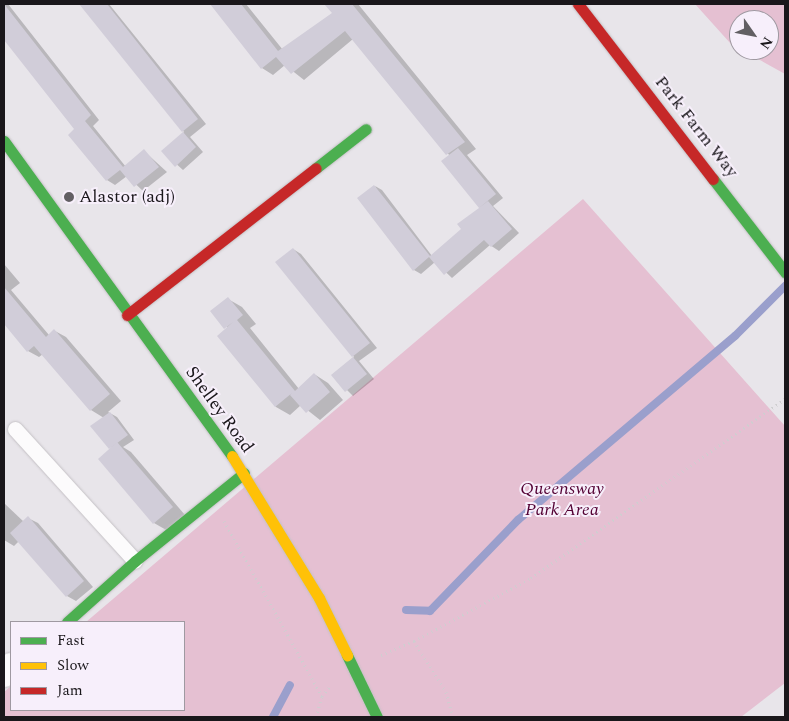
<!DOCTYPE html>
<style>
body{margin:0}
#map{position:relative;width:789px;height:721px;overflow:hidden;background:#e8e5ea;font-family:Spectral,serif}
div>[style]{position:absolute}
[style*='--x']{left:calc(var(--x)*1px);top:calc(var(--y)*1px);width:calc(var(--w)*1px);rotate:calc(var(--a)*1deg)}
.green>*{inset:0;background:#e5c0d2}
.shadow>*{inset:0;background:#0003}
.stream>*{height:8px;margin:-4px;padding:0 4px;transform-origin:4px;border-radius:4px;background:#9a9fcc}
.building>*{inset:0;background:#d1cdd9}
.path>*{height:3px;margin-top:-1.5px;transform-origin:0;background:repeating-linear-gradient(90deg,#cfced0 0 1px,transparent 0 5px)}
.roads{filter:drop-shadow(0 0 1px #c4c1c5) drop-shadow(0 0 1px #c4c1c5)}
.lane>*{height:15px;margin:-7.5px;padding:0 7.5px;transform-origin:7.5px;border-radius:7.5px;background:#fcfbfc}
.street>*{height:28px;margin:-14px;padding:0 14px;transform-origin:14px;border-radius:14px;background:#fcfbfc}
.fast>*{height:11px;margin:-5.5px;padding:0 5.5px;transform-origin:5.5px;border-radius:5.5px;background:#4caf50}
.slow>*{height:11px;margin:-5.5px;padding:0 5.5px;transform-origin:5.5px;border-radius:5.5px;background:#ffc107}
.jam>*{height:11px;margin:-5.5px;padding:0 5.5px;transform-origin:5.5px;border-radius:5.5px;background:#c62828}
.dots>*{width:14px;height:14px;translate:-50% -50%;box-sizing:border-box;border:2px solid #f7effb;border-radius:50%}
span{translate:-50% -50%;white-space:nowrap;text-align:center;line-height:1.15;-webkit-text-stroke:4px #f7effb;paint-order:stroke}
.street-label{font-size:18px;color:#1a171b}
.poi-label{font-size:18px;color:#1a171b}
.left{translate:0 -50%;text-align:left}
.park-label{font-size:18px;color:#530033;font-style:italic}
.frame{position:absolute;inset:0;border:5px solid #1a171b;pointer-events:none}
.legend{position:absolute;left:10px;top:621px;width:175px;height:90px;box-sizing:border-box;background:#f7effb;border:1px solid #9f99a1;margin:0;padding:6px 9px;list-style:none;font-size:15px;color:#1a171b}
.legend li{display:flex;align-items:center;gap:10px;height:25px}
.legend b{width:25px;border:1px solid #9f99a1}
.north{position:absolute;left:729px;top:10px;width:50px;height:50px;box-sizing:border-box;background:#f7effb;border:1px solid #9f99a1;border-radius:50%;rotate:123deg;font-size:14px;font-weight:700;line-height:20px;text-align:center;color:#1a171b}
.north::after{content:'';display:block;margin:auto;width:18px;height:22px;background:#625f63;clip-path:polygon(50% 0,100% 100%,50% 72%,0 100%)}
</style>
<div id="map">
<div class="green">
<i style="clip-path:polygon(695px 4px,785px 4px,785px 74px,742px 50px,769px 50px,769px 20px,739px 20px,739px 48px,731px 44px)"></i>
<i style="clip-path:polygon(583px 199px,785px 426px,785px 683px,741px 717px,4px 717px,4px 692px,11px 686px,11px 710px,184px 710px,184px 622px,86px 622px)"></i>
</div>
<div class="shadow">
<i style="clip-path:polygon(4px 4px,8px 4px,99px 120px,93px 126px,126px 167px,144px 151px,167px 172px,143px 191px,127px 176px,115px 185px,107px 180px,75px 129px,4px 38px)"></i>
<i style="clip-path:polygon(87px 4px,109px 4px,206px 124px,190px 137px,203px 152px,183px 170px,163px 152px,184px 132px,83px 7px)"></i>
<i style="clip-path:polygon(211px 4px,246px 4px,283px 50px,333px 13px,326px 4px,358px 4px,476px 149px,467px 155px,503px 198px,493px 206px,519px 233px,499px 251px,490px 245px,452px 278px,435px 262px,421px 274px,414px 270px,375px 186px,382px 190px,432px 256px,463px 230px,481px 208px,443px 161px,450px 156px,353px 39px,304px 80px,285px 65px,273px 75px,262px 68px)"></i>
<i style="clip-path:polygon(293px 249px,301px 254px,377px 348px,359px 361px,374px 379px,353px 396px,332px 375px,354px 357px,277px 263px)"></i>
<i style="clip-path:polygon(4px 264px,20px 283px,11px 290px,38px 322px,49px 335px,55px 331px,66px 337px,121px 401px,108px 412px,117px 417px,134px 440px,123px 447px,131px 452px,185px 515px,168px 531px,154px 523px,100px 459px,112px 449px,104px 418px,91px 410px,43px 354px,39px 357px,28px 351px,4px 322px)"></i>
<i style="clip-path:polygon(228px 299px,242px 307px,256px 324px,250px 328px,299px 389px,314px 374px,328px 383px,343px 400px,320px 420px,301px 405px,290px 415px,276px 407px,219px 336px,227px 329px)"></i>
<i style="clip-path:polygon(4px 503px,24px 522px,28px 518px,38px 523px,93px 587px,76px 601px,67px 596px,19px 541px,14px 546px,4px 540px)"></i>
</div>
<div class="stream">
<i style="--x:406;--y:610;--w:24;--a:2"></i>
<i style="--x:430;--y:611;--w:127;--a:-46"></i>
<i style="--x:518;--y:520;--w:285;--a:-40.3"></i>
<i style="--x:735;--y:336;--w:71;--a:-45"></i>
<i style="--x:273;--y:717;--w:36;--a:-62"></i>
</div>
<div class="building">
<i style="clip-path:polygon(4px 4px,91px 115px,85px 121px,123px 167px,144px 149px,159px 167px,134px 187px,120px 170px,106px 181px,68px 135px,74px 129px,4px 40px)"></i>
<i style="clip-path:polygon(79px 4px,107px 4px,198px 119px,182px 132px)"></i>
<i style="clip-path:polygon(210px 4px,241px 4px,278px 51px,332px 13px,324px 4px,352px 4px,465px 142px,446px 155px,345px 31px,291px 74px,276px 57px,261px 69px)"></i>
<i style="clip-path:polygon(183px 132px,196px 147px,175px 167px,161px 151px)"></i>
<i style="clip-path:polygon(458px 148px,496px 194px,479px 208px,488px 201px,512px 229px,491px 247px,484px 240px,444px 275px,429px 257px,413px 271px,357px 198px,374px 185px,430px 256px,461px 229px,457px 224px,479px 208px,441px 161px)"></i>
<i style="clip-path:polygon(293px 248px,370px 343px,352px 357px,275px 262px)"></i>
<i style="clip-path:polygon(4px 287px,46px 337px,54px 329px,110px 394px,90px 411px,34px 346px,27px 352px,4px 324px)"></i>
<i style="clip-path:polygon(228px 297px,243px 315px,237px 320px,295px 391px,314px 373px,330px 392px,306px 413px,290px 395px,292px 393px,275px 407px,217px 336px,233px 322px,224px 329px,210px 311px)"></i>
<i style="clip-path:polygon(353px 357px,367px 374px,345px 392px,331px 375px)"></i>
<i style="clip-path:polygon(110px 412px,128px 435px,109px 449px,90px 426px)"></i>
<i style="clip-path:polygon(117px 442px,173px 507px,153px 524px,98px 459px)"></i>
<i style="clip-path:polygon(28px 516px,84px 581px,66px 597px,10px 533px)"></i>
</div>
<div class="path">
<i style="--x:224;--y:521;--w:201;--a:60.8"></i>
<i style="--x:414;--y:641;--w:60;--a:57.9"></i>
<i style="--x:446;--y:692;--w:26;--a:74"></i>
<i style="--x:381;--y:655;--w:36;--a:-23"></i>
<i style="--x:414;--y:641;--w:133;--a:-28.3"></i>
<i style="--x:531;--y:578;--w:311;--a:-35.2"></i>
<i style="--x:316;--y:717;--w:22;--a:-74"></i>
<i style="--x:322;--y:696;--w:14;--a:-51"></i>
</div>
<div class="roads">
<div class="lane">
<i style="--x:15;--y:429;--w:178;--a:47.7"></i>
</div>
<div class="street">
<i style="--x:4;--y:673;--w:9;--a:-41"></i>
</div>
<div class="fast">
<i style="--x:4;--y:141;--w:389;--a:54.1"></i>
<i style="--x:316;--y:168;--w:63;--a:-38"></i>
<i style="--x:713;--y:179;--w:118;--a:52.3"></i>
<i style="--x:67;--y:622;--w:91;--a:-41.9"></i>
<i style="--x:135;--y:561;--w:140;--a:-38.9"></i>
<i style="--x:347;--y:655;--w:69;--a:64.2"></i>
</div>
<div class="slow">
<i style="--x:232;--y:456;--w:167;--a:58.5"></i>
<i style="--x:319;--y:598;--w:64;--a:63.8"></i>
</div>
<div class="jam">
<i style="--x:578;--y:4;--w:221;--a:52.4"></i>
<i style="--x:127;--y:315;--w:239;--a:-37.9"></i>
</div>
</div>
<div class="dots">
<i style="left:69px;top:197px;background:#625f63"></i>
</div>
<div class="street-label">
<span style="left:696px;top:127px;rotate:52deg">Park Farm Way</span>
<span style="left:219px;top:410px;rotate:54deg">Shelley Road</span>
</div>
<div class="poi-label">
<span class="left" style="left:79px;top:197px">Alastor (adj)</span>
</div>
<div class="park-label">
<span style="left:562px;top:500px">Queensway<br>Park Area</span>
</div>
<div class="frame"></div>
<ul class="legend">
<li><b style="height:6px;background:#4caf50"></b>Fast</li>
<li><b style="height:6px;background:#ffc107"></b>Slow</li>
<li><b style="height:6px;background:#c62828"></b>Jam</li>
</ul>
<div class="north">N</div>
</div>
